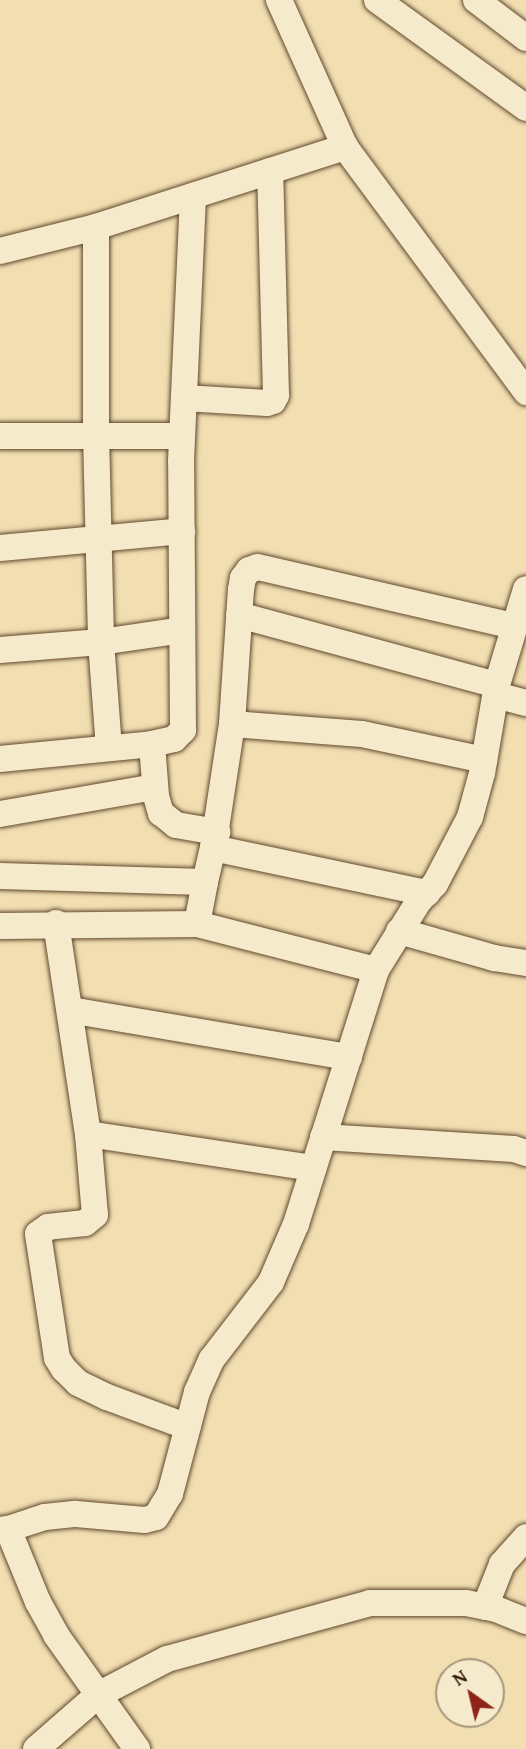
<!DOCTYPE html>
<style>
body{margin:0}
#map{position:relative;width:526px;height:1749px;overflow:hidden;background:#f1deb1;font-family:"Gentium Book Plus",serif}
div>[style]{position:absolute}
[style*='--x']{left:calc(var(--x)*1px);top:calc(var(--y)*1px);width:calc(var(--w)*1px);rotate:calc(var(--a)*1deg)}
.roads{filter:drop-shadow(0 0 2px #62492d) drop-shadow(0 0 2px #62492d)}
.minor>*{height:26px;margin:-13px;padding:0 13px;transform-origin:13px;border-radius:13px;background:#f6eacc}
span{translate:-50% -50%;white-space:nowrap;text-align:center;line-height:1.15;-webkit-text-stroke:6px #f6eacc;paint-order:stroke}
.north{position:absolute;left:435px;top:1658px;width:70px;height:70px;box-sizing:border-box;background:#f6eacc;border:2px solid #a8967b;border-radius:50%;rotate:326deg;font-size:19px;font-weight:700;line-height:28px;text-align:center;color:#331701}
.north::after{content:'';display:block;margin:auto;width:24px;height:32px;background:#8f2418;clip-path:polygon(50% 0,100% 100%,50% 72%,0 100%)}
</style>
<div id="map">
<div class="roads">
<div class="minor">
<i style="--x:279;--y:0;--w:161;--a:65.8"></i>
<i style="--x:377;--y:0;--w:184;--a:35.9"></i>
<i style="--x:476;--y:0;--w:63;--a:37.2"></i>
<i style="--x:96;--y:227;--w:207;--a:90"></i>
<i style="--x:96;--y:434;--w:208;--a:88.6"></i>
<i style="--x:101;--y:642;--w:82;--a:-8.4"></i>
<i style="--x:0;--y:251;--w:99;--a:-14"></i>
<i style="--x:96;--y:227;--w:262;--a:-17.8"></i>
<i style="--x:345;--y:147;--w:305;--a:53.5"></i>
<i style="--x:184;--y:398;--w:83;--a:3.4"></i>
<i style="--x:267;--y:403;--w:6;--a:-18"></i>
<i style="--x:273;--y:401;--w:7;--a:-63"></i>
<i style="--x:276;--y:395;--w:224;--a:-91.5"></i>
<i style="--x:0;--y:436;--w:182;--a:0"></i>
<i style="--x:0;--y:548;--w:183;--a:-5.3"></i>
<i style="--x:239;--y:615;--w:267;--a:15.2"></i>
<i style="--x:0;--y:650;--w:101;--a:-4.5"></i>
<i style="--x:101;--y:642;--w:106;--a:85.7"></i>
<i style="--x:496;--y:695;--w:31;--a:15"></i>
<i style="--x:232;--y:724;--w:130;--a:4.4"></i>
<i style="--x:362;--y:734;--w:125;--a:12"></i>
<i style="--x:152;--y:744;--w:23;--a:-13"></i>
<i style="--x:174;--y:739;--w:13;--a:-45"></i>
<i style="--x:183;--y:730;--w:269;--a:-90.4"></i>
<i style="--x:181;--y:461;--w:265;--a:-87.4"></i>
<i style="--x:0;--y:759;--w:153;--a:-5.6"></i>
<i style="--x:152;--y:744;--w:52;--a:85.6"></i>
<i style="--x:156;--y:796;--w:18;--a:74"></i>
<i style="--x:161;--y:813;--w:19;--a:39"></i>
<i style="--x:176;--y:825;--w:42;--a:9.7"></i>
<i style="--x:0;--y:814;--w:157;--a:-9.9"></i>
<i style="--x:213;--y:848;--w:125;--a:-81.3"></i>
<i style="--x:232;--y:724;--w:134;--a:-86.2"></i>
<i style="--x:241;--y:590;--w:12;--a:-81"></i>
<i style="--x:243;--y:578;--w:10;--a:-53"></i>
<i style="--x:249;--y:570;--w:9;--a:-18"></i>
<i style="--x:258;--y:567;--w:262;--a:13"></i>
<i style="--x:0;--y:876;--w:205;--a:1.7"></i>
<i style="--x:205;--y:882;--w:35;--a:-77"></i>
<i style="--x:213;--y:848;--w:219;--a:11.9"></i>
<i style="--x:56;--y:923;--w:213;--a:81.4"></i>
<i style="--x:88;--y:1134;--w:228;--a:8.6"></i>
<i style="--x:197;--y:924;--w:185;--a:14.4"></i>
<i style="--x:0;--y:926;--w:197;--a:-0.6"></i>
<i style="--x:197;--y:924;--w:43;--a:-79.2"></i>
<i style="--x:399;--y:931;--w:99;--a:15.9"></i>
<i style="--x:494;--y:958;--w:32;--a:9"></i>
<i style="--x:70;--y:1010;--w:283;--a:9.6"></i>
<i style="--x:88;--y:1134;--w:81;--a:85.1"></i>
<i style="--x:95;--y:1215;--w:13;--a:141"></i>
<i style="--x:85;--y:1223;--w:37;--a:174"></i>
<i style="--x:48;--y:1227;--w:12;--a:145"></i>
<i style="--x:38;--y:1234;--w:125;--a:81.3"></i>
<i style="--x:57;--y:1358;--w:13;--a:58"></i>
<i style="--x:64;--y:1369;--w:20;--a:45"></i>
<i style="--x:78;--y:1383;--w:32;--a:26"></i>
<i style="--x:107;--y:1397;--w:86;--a:20.3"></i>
<i style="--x:323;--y:1137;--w:191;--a:3.6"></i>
<i style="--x:514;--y:1149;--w:13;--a:18"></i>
<i style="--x:8;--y:1529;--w:39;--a:-18"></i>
<i style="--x:45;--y:1517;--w:31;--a:-6"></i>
<i style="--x:76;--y:1514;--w:69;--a:5"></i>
<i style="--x:145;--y:1520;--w:11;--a:-15"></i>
<i style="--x:156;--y:1517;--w:27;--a:-59"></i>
<i style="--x:170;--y:1494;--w:106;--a:-75.2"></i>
<i style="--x:197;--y:1392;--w:36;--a:-66"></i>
<i style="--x:212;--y:1359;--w:97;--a:-52.5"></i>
<i style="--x:271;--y:1282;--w:63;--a:-66.7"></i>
<i style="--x:296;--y:1224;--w:266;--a:-72.5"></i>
<i style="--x:376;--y:970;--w:81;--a:-58.1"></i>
<i style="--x:419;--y:901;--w:23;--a:-47"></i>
<i style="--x:435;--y:884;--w:76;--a:-62.4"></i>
<i style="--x:470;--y:817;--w:46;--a:-74.7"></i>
<i style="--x:482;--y:773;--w:89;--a:-80.3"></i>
<i style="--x:497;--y:685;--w:100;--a:-73.2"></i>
<i style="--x:0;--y:1530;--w:8;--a:-7"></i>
<i style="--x:8;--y:1529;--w:79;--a:67.7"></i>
<i style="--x:38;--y:1602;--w:38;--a:61"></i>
<i style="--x:56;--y:1635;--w:140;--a:54.6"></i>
<i style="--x:485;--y:1607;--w:46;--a:-68.4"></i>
<i style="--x:502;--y:1564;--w:36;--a:-48"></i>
<i style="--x:36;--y:1749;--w:82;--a:-41.1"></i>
<i style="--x:98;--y:1695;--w:78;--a:-27.6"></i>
<i style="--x:167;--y:1659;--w:211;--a:-15.4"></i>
<i style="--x:370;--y:1603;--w:96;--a:0"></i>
<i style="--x:466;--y:1603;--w:31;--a:11"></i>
<i style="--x:496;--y:1609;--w:32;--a:22"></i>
</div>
</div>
<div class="north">N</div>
</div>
